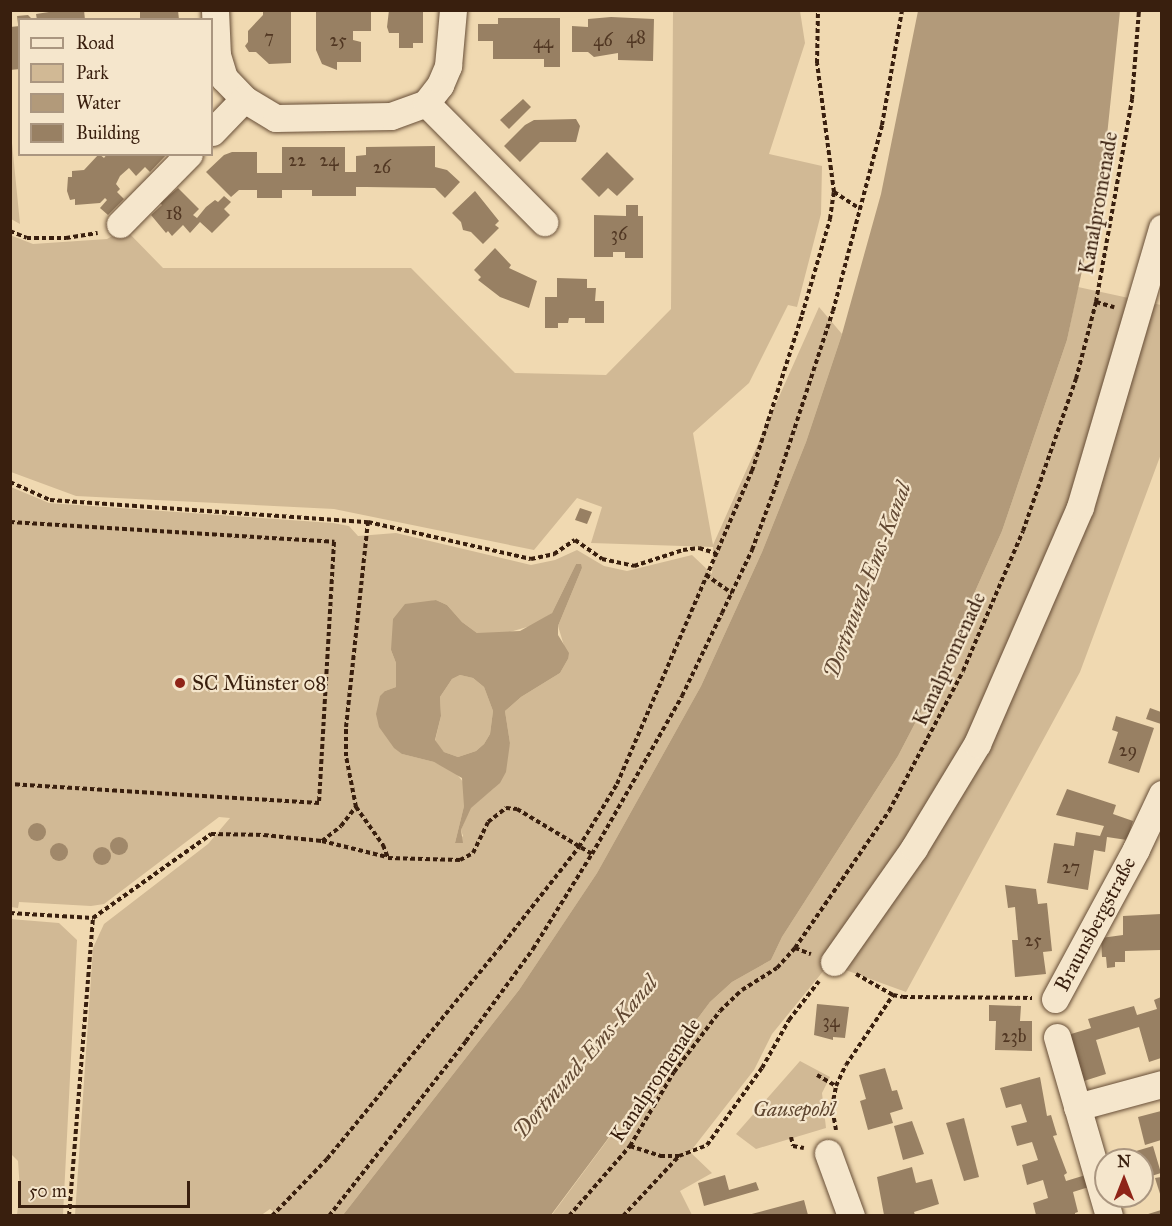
<!DOCTYPE html>
<meta charset="utf-8">
<style>
body{margin:0}
#map{position:relative;width:1172px;height:1226px;overflow:hidden;background:#f0d9b1;font-family:"IM FELL Great Primer",serif}
div>[style]{position:absolute}
[style*='--x']{left:calc(var(--x)*1px);top:calc(var(--y)*1px);width:calc(var(--w)*1px);rotate:calc(var(--a)*1deg)}
.green>*{inset:0;background:#d1b995}
.water>*{inset:0;background:#b29a7a}
.building>*{inset:0;background:#988063}
.path>*{height:4px;margin-top:-2px;transform-origin:0;background:repeating-linear-gradient(90deg,#391f0e 0 4.5px,transparent 0 7.5px)}
.roads{filter:drop-shadow(0 0 2px #674e37) drop-shadow(0 0 2px #674e37)}
.minor>*{height:27px;margin:-13.5px;padding:0 13.5px;transform-origin:13.5px;border-radius:13.5px;background:#f5e6cc}
.trees>*{width:18px;height:18px;margin:-9px;border-radius:50%;background:#a0886a}
.dots>*{width:16px;height:16px;translate:-50% -50%;box-sizing:border-box;border:3px solid #f5e6cc;border-radius:50%}
span{translate:-50% -50%;white-space:nowrap;text-align:center;line-height:1.15;-webkit-text-stroke:4.5px #f5e6cc;paint-order:stroke}
.number-label{font-size:18px;color:#513723}
.number-label span{-webkit-text-stroke-width:0}
.street-label{font-size:21px;color:#391f0e}
.poi-label{font-size:21px;color:#391f0e}
.left{translate:0 -50%;text-align:left}
.park-label{font-size:21px;color:#5f4630;font-style:italic}
.water-label{font-size:22px;color:#634a34;font-style:italic}
.frame{position:absolute;inset:0;border:12px solid #391f0e;pointer-events:none}
.legend{position:absolute;left:18px;top:18px;width:195px;height:138px;box-sizing:border-box;background:#f5e6cc;border:2px solid #aa9680;margin:0;padding:8px 10px;list-style:none;font-size:18px;color:#391f0e}
.legend li{display:flex;align-items:center;gap:12px;height:30px}
.legend b{width:30px;border:2px solid #aa9680}
.north{position:absolute;left:1094px;top:1148px;width:60px;height:60px;box-sizing:border-box;background:#f5e6cc;border:2px solid #aa9680;border-radius:50%;rotate:0deg;font-size:16px;font-weight:700;line-height:24px;text-align:center;color:#391f0e}
.north::after{content:'';display:block;margin:auto;width:21px;height:27px;background:#8f2418;clip-path:polygon(50% 0,100% 100%,50% 72%,0 100%)}
.scale{position:absolute;left:18px;top:1181px;width:172px;height:27px;box-sizing:border-box;border:3px solid #391f0e;border-top:0;padding-left:8px;font-size:18px;line-height:21px;white-space:nowrap;color:#391f0e;-webkit-text-stroke:4px #f5e6cc;paint-order:stroke}
</style>
<div id="map">
<div class="green">
<i style="clip-path:polygon(evenodd,673px 11px,800px 11px,805px 43px,769px 154px,822px 166px,821px 214px,797px 307px,788px 305px,749px 383px,693px 433px,713px 545px,819px 307px,842px 334px,806px 442px,762px 552px,701px 686px,597px 873px,519px 990px,343px 1215px,277px 1215px,270px 1209px,260px 1216px,75px 1215px,93px 948px,104px 924px,208px 844px,230px 818px,219px 817px,104px 904px,91px 906px,19px 902px,18px 908px,11px 907px,11px 487px,49px 503px,333px 523px,349px 526px,358px 536px,396px 533px,531px 565px,555px 560px,577px 550px,604px 566px,627px 571px,692px 555px,712px 574px,713px 547px,591px 543px,602px 507px,577px 498px,534px 550px,334px 509px,76px 496px,11px 472px,10px 235px,33px 244px,107px 239px,125px 229px,163px 268px,411px 268px,515px 373px,606px 375px,671px 309px,673px 11px,576px 564px,582px 568px,558px 626px,568px 659px,560px 673px,521px 697px,505px 711px,510px 743px,494px 788px,470px 808px,461px 830px,463px 836px,455px 843px,464px 806px,464px 783px,455px 772px,434px 762px,402px 754px,385px 691px,396px 687px,396px 663px,391px 650px,424px 603px,436px 600px,447px 605px,462px 622px,477px 633px,506px 633px,534px 625px,552px 613px,576px 564px)"></i>
<i style="clip-path:polygon(11px 133px,20px 224px,11px 219px)"></i>
<i style="clip-path:polygon(1078px 287px,1161px 305px,1161px 454px,1080px 672px,906px 992px,829px 964px,772px 1034px,754px 1070px,690px 1152px,712px 1173px,680px 1191px,692px 1215px,551px 1216px,710px 1002px,732px 982px,771px 960px,782px 937px,898px 756px,924px 706px,1002px 531px,1067px 340px)"></i>
<i style="clip-path:polygon(460px 675px,473px 678px,484px 687px,493px 711px,490px 734px,484px 744px,476px 751px,458px 757px,444px 752px,435px 741px,441px 716px,440px 697px,452px 679px)"></i>
<i style="clip-path:polygon(10px 919px,59px 923px,77px 940px,63px 1215px,17px 1215px,20px 1191px,18px 1161px,10px 1153px)"></i>
<i style="clip-path:polygon(800px 1061px,830px 1077px,822px 1093px,826px 1128px,756px 1149px,736px 1134px)"></i>
</div>
<div class="water">
<i style="clip-path:polygon(918px 11px,1120px 11px,1103px 174px,1067px 340px,1002px 531px,924px 706px,898px 756px,782px 937px,771px 960px,732px 982px,710px 1002px,551px 1215px,343px 1215px,519px 990px,597px 873px,701px 686px,762px 552px,806px 442px,842px 334px,881px 194px)"></i>
<i style="clip-path:polygon(evenodd,576px 564px,581px 564px,582px 568px,558px 626px,558px 635px,569px 653px,568px 659px,560px 673px,521px 697px,505px 711px,510px 743px,506px 772px,500px 783px,471px 808px,461px 830px,463px 843px,455px 843px,464px 806px,462px 778px,434px 762px,402px 754px,394px 748px,379px 727px,376px 714px,380px 696px,385px 691px,396px 687px,396px 663px,391px 650px,393px 619px,405px 604px,436px 600px,447px 605px,462px 622px,477px 633px,520px 631px,552px 613px,576px 564px,460px 675px,473px 678px,484px 687px,493px 711px,490px 734px,484px 744px,476px 751px,458px 757px,444px 752px,435px 740px,441px 716px,440px 697px,452px 679px,460px 675px)"></i>
</div>
<div class="building">
<i style="clip-path:polygon(62px 10px,84px 10px,85px 20px,37px 20px,36px 14px)"></i>
<i style="clip-path:polygon(140px 10px,178px 10px,179px 20px,140px 20px)"></i>
<i style="clip-path:polygon(263px 10px,291px 10px,291px 63px,269px 64px,256px 52px,249px 52px,245px 46px,248px 42px,248px 31px,263px 15px)"></i>
<i style="clip-path:polygon(316px 10px,371px 10px,371px 31px,353px 31px,353px 40px,361px 42px,361px 62px,337px 62px,337px 70px,322px 64px,316px 50px)"></i>
<i style="clip-path:polygon(389px 10px,423px 10px,423px 43px,413px 43px,413px 48px,399px 48px,399px 33px,389px 33px,387px 27px)"></i>
<i style="clip-path:polygon(28px 15px,33px 20px,20px 20px,18px 24px,17px 16px)"></i>
<i style="clip-path:polygon(611px 17px,654px 19px,653px 61px,618px 60px,618px 53px,594px 57px,588px 52px,572px 52px,572px 26px,588px 27px,588px 19px)"></i>
<i style="clip-path:polygon(498px 18px,560px 18px,560px 67px,544px 67px,544px 59px,493px 59px,493px 41px,478px 41px,478px 24px,498px 24px)"></i>
<i style="clip-path:polygon(20px 26px,20px 69px,10px 70px,10px 27px)"></i>
<i style="clip-path:polygon(523px 99px,531px 107px,509px 129px,500px 120px)"></i>
<i style="clip-path:polygon(576px 119px,580px 126px,576px 142px,540px 142px,520px 162px,504px 146px,525px 125px,534px 120px)"></i>
<i style="clip-path:polygon(435px 146px,435px 167px,447px 170px,460px 182px,445px 198px,435px 188px,366px 187px,356px 187px,356px 196px,312px 196px,312px 190px,282px 190px,282px 198px,257px 198px,257px 190px,239px 190px,231px 197px,206px 172px,224px 155px,232px 152px,257px 152px,257px 173px,282px 173px,282px 147px,345px 147px,345px 172px,356px 172px,356px 156px,366px 155px,366px 147px)"></i>
<i style="clip-path:polygon(607px 152px,634px 179px,617px 196px,608px 188px,599px 197px,581px 179px)"></i>
<i style="clip-path:polygon(99px 154px,104px 158px,107px 154px,167px 154px,150px 172px,145px 167px,136px 176px,129px 168px,120px 176px,116px 184px,120px 189px,117px 192px,124px 199px,108px 215px,100px 208px,107px 200px,105px 198px,100px 203px,75px 205px,75px 199px,70px 200px,67px 191px,68px 177px,72px 177px,72px 171px,84px 170px)"></i>
<i style="clip-path:polygon(178px 188px,199px 209px,193px 215px,197px 218px,206px 207px,215px 200px,218px 202px,224px 196px,231px 202px,224px 209px,230px 215px,212px 233px,200px 222px,190px 233px,183px 225px,172px 236px,168px 231px,166px 233px,151px 215px,162px 205px,160px 203px)"></i>
<i style="clip-path:polygon(475px 191px,499px 221px,495px 225px,499px 228px,483px 244px,471px 232px,463px 230px,461px 222px,452px 213px)"></i>
<i style="clip-path:polygon(626px 205px,638px 205px,638px 216px,643px 216px,643px 258px,625px 258px,625px 252px,613px 252px,613px 257px,594px 257px,594px 215px,626px 216px)"></i>
<i style="clip-path:polygon(495px 248px,511px 265px,509px 268px,537px 281px,529px 308px,500px 297px,478px 280px,481px 277px,474px 270px)"></i>
<i style="clip-path:polygon(557px 278px,587px 279px,587px 288px,596px 288px,595px 301px,604px 301px,604px 323px,585px 323px,585px 318px,569px 318px,568px 323px,558px 323px,558px 328px,545px 328px,545px 297px,557px 297px)"></i>
<i style="clip-path:polygon(580px 508px,592px 512px,587px 524px,575px 520px)"></i>
<i style="clip-path:polygon(1150px 708px,1161px 712px,1161px 724px,1146px 719px)"></i>
<i style="clip-path:polygon(1116px 716px,1154px 728px,1139px 773px,1108px 763px,1118px 732px,1112px 730px)"></i>
<i style="clip-path:polygon(1067px 789px,1116px 805px,1113px 814px,1133px 821px,1127px 840px,1107px 837px,1105px 852px,1094px 850px,1088px 890px,1047px 883px,1054px 843px,1074px 846px,1076px 832px,1100px 836px,1104px 826px,1056px 815px)"></i>
<i style="clip-path:polygon(1005px 885px,1036px 889px,1038px 904px,1047px 903px,1052px 951px,1043px 952px,1046px 974px,1015px 977px,1012px 940px,1018px 940px,1015px 907px,1008px 908px)"></i>
<i style="clip-path:polygon(1161px 914px,1161px 950px,1125px 951px,1125px 962px,1115px 962px,1115px 967px,1107px 968px,1106px 957px,1102px 957px,1101px 938px,1123px 935px,1123px 916px)"></i>
<i style="clip-path:polygon(1161px 997px,1161px 1058px,1149px 1062px,1139px 1027px,1096px 1040px,1106px 1074px,1084px 1081px,1076px 1053px,1066px 1056px,1061px 1037px,1091px 1028px,1088px 1019px,1134px 1006px,1137px 1015px,1157px 1009px,1154px 1000px)"></i>
<i style="clip-path:polygon(817px 1004px,849px 1007px,845px 1038px,833px 1037px,833px 1040px,814px 1035px)"></i>
<i style="clip-path:polygon(989px 1005px,1021px 1006px,1020px 1021px,1032px 1021px,1032px 1051px,995px 1050px,996px 1021px,989px 1021px)"></i>
<i style="clip-path:polygon(885px 1068px,892px 1091px,897px 1090px,903px 1109px,890px 1113px,893px 1123px,868px 1130px,860px 1101px,866px 1099px,859px 1075px)"></i>
<i style="clip-path:polygon(1040px 1077px,1047px 1116px,1051px 1115px,1057px 1135px,1053px 1136px,1067px 1173px,1064px 1175px,1066px 1181px,1089px 1174px,1092px 1186px,1073px 1192px,1078px 1212px,1075px 1213px,1075px 1215px,1036px 1215px,1033px 1203px,1048px 1198px,1043px 1180px,1027px 1185px,1022px 1165px,1038px 1160px,1032px 1142px,1017px 1146px,1011px 1126px,1027px 1122px,1021px 1104px,1006px 1108px,1000px 1088px)"></i>
<i style="clip-path:polygon(1161px 1111px,1161px 1140px,1145px 1145px,1138px 1117px)"></i>
<i style="clip-path:polygon(964px 1118px,979px 1177px,964px 1181px,946px 1123px)"></i>
<i style="clip-path:polygon(912px 1121px,924px 1154px,903px 1160px,894px 1126px)"></i>
<i style="clip-path:polygon(1153px 1146px,1161px 1173px,1142px 1179px,1142px 1160px,1127px 1160px,1126px 1154px)"></i>
<i style="clip-path:polygon(912px 1167px,916px 1183px,932px 1179px,939px 1204px,914px 1212px,915px 1215px,884px 1215px,877px 1177px)"></i>
<i style="clip-path:polygon(725px 1175px,729px 1190px,756px 1182px,759px 1190px,704px 1206px,698px 1183px)"></i>
<i style="clip-path:polygon(1161px 1177px,1161px 1197px,1155px 1178px)"></i>
<i style="clip-path:polygon(804px 1200px,808px 1215px,748px 1215px)"></i>
<i style="clip-path:polygon(1161px 1210px,1161px 1215px,1145px 1215px)"></i>
</div>
<div class="path">
<i style="--x:834;--y:192;--w:31;--a:33"></i>
<i style="--x:10;--y:231;--w:18;--a:22"></i>
<i style="--x:27;--y:238;--w:39;--a:0"></i>
<i style="--x:66;--y:238;--w:32;--a:-9"></i>
<i style="--x:1096;--y:302;--w:19;--a:16"></i>
<i style="--x:10;--y:482;--w:44;--a:24.2"></i>
<i style="--x:50;--y:500;--w:319;--a:4"></i>
<i style="--x:368;--y:522;--w:167;--a:12.8"></i>
<i style="--x:531;--y:559;--w:24;--a:-12"></i>
<i style="--x:554;--y:554;--w:25;--a:-34"></i>
<i style="--x:575;--y:540;--w:33;--a:35"></i>
<i style="--x:602;--y:559;--w:33;--a:12"></i>
<i style="--x:634;--y:566;--w:52;--a:-18.1"></i>
<i style="--x:683;--y:550;--w:16;--a:-7"></i>
<i style="--x:699;--y:548;--w:17;--a:17"></i>
<i style="--x:10;--y:522;--w:325;--a:3.5"></i>
<i style="--x:334;--y:542;--w:261;--a:93.3"></i>
<i style="--x:319;--y:803;--w:310;--a:-176.5"></i>
<i style="--x:706;--y:575;--w:32;--a:35"></i>
<i style="--x:356;--y:807;--w:47;--a:54.6"></i>
<i style="--x:383;--y:845;--w:14;--a:69"></i>
<i style="--x:388;--y:858;--w:72;--a:1.6"></i>
<i style="--x:460;--y:860;--w:15;--a:-28"></i>
<i style="--x:473;--y:853;--w:34;--a:-64"></i>
<i style="--x:488;--y:822;--w:23;--a:-38"></i>
<i style="--x:506;--y:808;--w:11;--a:5"></i>
<i style="--x:517;--y:809;--w:87;--a:31"></i>
<i style="--x:322;--y:841;--w:67;--a:13.8"></i>
<i style="--x:10;--y:913;--w:83;--a:3.4"></i>
<i style="--x:93;--y:918;--w:145;--a:-35.4"></i>
<i style="--x:211;--y:834;--w:53;--a:1.1"></i>
<i style="--x:264;--y:835;--w:58;--a:5.9"></i>
<i style="--x:322;--y:841;--w:24;--a:-38"></i>
<i style="--x:341;--y:826;--w:24;--a:-52"></i>
<i style="--x:356;--y:807;--w:52;--a:-101.1"></i>
<i style="--x:346;--y:756;--w:29;--a:-90"></i>
<i style="--x:346;--y:727;--w:206;--a:-83.9"></i>
<i style="--x:795;--y:948;--w:17;--a:21"></i>
<i style="--x:856;--y:974;--w:43;--a:29.6"></i>
<i style="--x:893;--y:995;--w:10;--a:11"></i>
<i style="--x:903;--y:997;--w:129;--a:0.4"></i>
<i style="--x:817;--y:1075;--w:22;--a:30"></i>
<i style="--x:836;--y:1130;--w:23;--a:-100"></i>
<i style="--x:832;--y:1107;--w:21;--a:-79"></i>
<i style="--x:836;--y:1086;--w:23;--a:-65"></i>
<i style="--x:846;--y:1065;--w:84;--a:-56.1"></i>
<i style="--x:791;--y:1137;--w:9;--a:77"></i>
<i style="--x:793;--y:1146;--w:11;--a:10"></i>
<i style="--x:630;--y:1146;--w:32;--a:18"></i>
<i style="--x:660;--y:1156;--w:19;--a:0"></i>
<i style="--x:69;--y:1216;--w:299;--a:-85.4"></i>
<i style="--x:272;--y:1216;--w:79;--a:-46"></i>
<i style="--x:327;--y:1159;--w:271;--a:-50.7"></i>
<i style="--x:499;--y:949;--w:130;--a:-51.9"></i>
<i style="--x:579;--y:847;--w:74;--a:-58.9"></i>
<i style="--x:617;--y:784;--w:341;--a:-66.7"></i>
<i style="--x:752;--y:471;--w:164;--a:-72.2"></i>
<i style="--x:802;--y:315;--w:100;--a:-73.7"></i>
<i style="--x:830;--y:219;--w:27;--a:-82"></i>
<i style="--x:834;--y:192;--w:130;--a:-97.5"></i>
<i style="--x:817;--y:63;--w:53;--a:-88.9"></i>
<i style="--x:329;--y:1216;--w:222;--a:-51.9"></i>
<i style="--x:466;--y:1041;--w:114;--a:-53.9"></i>
<i style="--x:533;--y:949;--w:112;--a:-58.2"></i>
<i style="--x:592;--y:854;--w:182;--a:-60.3"></i>
<i style="--x:682;--y:696;--w:92;--a:-64.3"></i>
<i style="--x:722;--y:613;--w:70;--a:-64.5"></i>
<i style="--x:752;--y:550;--w:69;--a:-69.7"></i>
<i style="--x:776;--y:485;--w:183;--a:-71.9"></i>
<i style="--x:833;--y:311;--w:192;--a:-75.2"></i>
<i style="--x:882;--y:125;--w:117;--a:-80.1"></i>
<i style="--x:569;--y:1216;--w:93;--a:-48.9"></i>
<i style="--x:630;--y:1146;--w:86;--a:-59.3"></i>
<i style="--x:674;--y:1072;--w:76;--a:-53"></i>
<i style="--x:720;--y:1011;--w:30;--a:-44"></i>
<i style="--x:742;--y:990;--w:41;--a:-32.2"></i>
<i style="--x:777;--y:968;--w:27;--a:-48"></i>
<i style="--x:795;--y:948;--w:166;--a:-55.5"></i>
<i style="--x:889;--y:811;--w:158;--a:-62.1"></i>
<i style="--x:963;--y:671;--w:152;--a:-66.8"></i>
<i style="--x:1023;--y:531;--w:161;--a:-70.8"></i>
<i style="--x:1076;--y:379;--w:80;--a:-75.4"></i>
<i style="--x:1096;--y:302;--w:206;--a:-79.9"></i>
<i style="--x:1132;--y:99;--w:89;--a:-85.5"></i>
<i style="--x:623;--y:1216;--w:82;--a:-47"></i>
<i style="--x:679;--y:1156;--w:30;--a:-21"></i>
<i style="--x:707;--y:1145;--w:95;--a:-54.5"></i>
<i style="--x:762;--y:1068;--w:55;--a:-60.6"></i>
<i style="--x:789;--y:1020;--w:49;--a:-52.4"></i>
</div>
<div class="roads">
<div class="minor">
<i style="--x:215;--y:10;--w:45;--a:87.5"></i>
<i style="--x:217;--y:55;--w:24;--a:73"></i>
<i style="--x:224;--y:78;--w:29;--a:46"></i>
<i style="--x:244;--y:99;--w:37;--a:31"></i>
<i style="--x:276;--y:118;--w:115;--a:-1"></i>
<i style="--x:391;--y:116;--w:37;--a:-20"></i>
<i style="--x:426;--y:103;--w:23;--a:-52"></i>
<i style="--x:440;--y:85;--w:21;--a:-67"></i>
<i style="--x:448;--y:66;--w:56;--a:-84.9"></i>
<i style="--x:426;--y:103;--w:168;--a:45.2"></i>
<i style="--x:212;--y:132;--w:46;--a:-45.9"></i>
<i style="--x:120;--y:224;--w:98;--a:-45.4"></i>
<i style="--x:834;--y:962;--w:139;--a:-54.9"></i>
<i style="--x:914;--y:848;--w:122;--a:-58.8"></i>
<i style="--x:977;--y:744;--w:258;--a:-66.5"></i>
<i style="--x:1080;--y:507;--w:291;--a:-73.6"></i>
<i style="--x:1055;--y:999;--w:170;--a:-61.6"></i>
<i style="--x:1136;--y:849;--w:61;--a:-64.7"></i>
<i style="--x:1057;--y:1037;--w:186;--a:73.8"></i>
<i style="--x:1077;--y:1107;--w:88;--a:-15.1"></i>
<i style="--x:828;--y:1153;--w:67;--a:69.9"></i>
</div>
</div>
<div class="trees">
<i style="left:37px;top:832px"></i>
<i style="left:119px;top:846px"></i>
<i style="left:59px;top:852px"></i>
<i style="left:102px;top:856px"></i>
</div>
<div class="dots">
<i style="left:180px;top:683px;background:#8f2418"></i>
</div>
<div class="number-label">
<span style="left:269px;top:37px">7</span>
<span style="left:636px;top:37px">48</span>
<span style="left:338px;top:40px">25</span>
<span style="left:603px;top:40px">46</span>
<span style="left:543px;top:42px">44</span>
<span style="left:297px;top:160px">22</span>
<span style="left:329px;top:160px">24</span>
<span style="left:382px;top:167px">26</span>
<span style="left:174px;top:213px">18</span>
<span style="left:619px;top:234px">36</span>
<span style="left:1128px;top:750px">29</span>
<span style="left:1071px;top:867px">27</span>
<span style="left:1033px;top:940px">25</span>
<span style="left:831px;top:1021px">34</span>
<span style="left:1014px;top:1036px">23b</span>
</div>
<div class="street-label">
<span style="left:1098px;top:203px;rotate:-80deg">Kanalpromenade</span>
<span style="left:949px;top:659px;rotate:-65deg">Kanalpromenade</span>
<span style="left:1095px;top:924px;rotate:-62deg">Braunsbergstraße</span>
<span style="left:655px;top:1080px;rotate:-56deg">Kanalpromenade</span>
</div>
<div class="poi-label">
<span class="left" style="left:192px;top:683px">SC Münster 08</span>
</div>
<div class="park-label">
<span style="left:794px;top:1109px">Gausepohl</span>
</div>
<div class="water-label">
<span style="left:867px;top:580px;rotate:-69deg">Dortmund-Ems-Kanal</span>
<span style="left:585px;top:1057px;rotate:-49deg">Dortmund-Ems-Kanal</span>
</div>
<div class="frame"></div>
<ul class="legend">
<li><b style="height:8px;background:#f5e6cc"></b>Road</li>
<li><b style="height:16px;background:#d1b995"></b>Park</li>
<li><b style="height:16px;background:#b29a7a"></b>Water</li>
<li><b style="height:16px;background:#988063"></b>Building</li>
</ul>
<div class="north">N</div>
<div class="scale">50 m</div>
</div>
